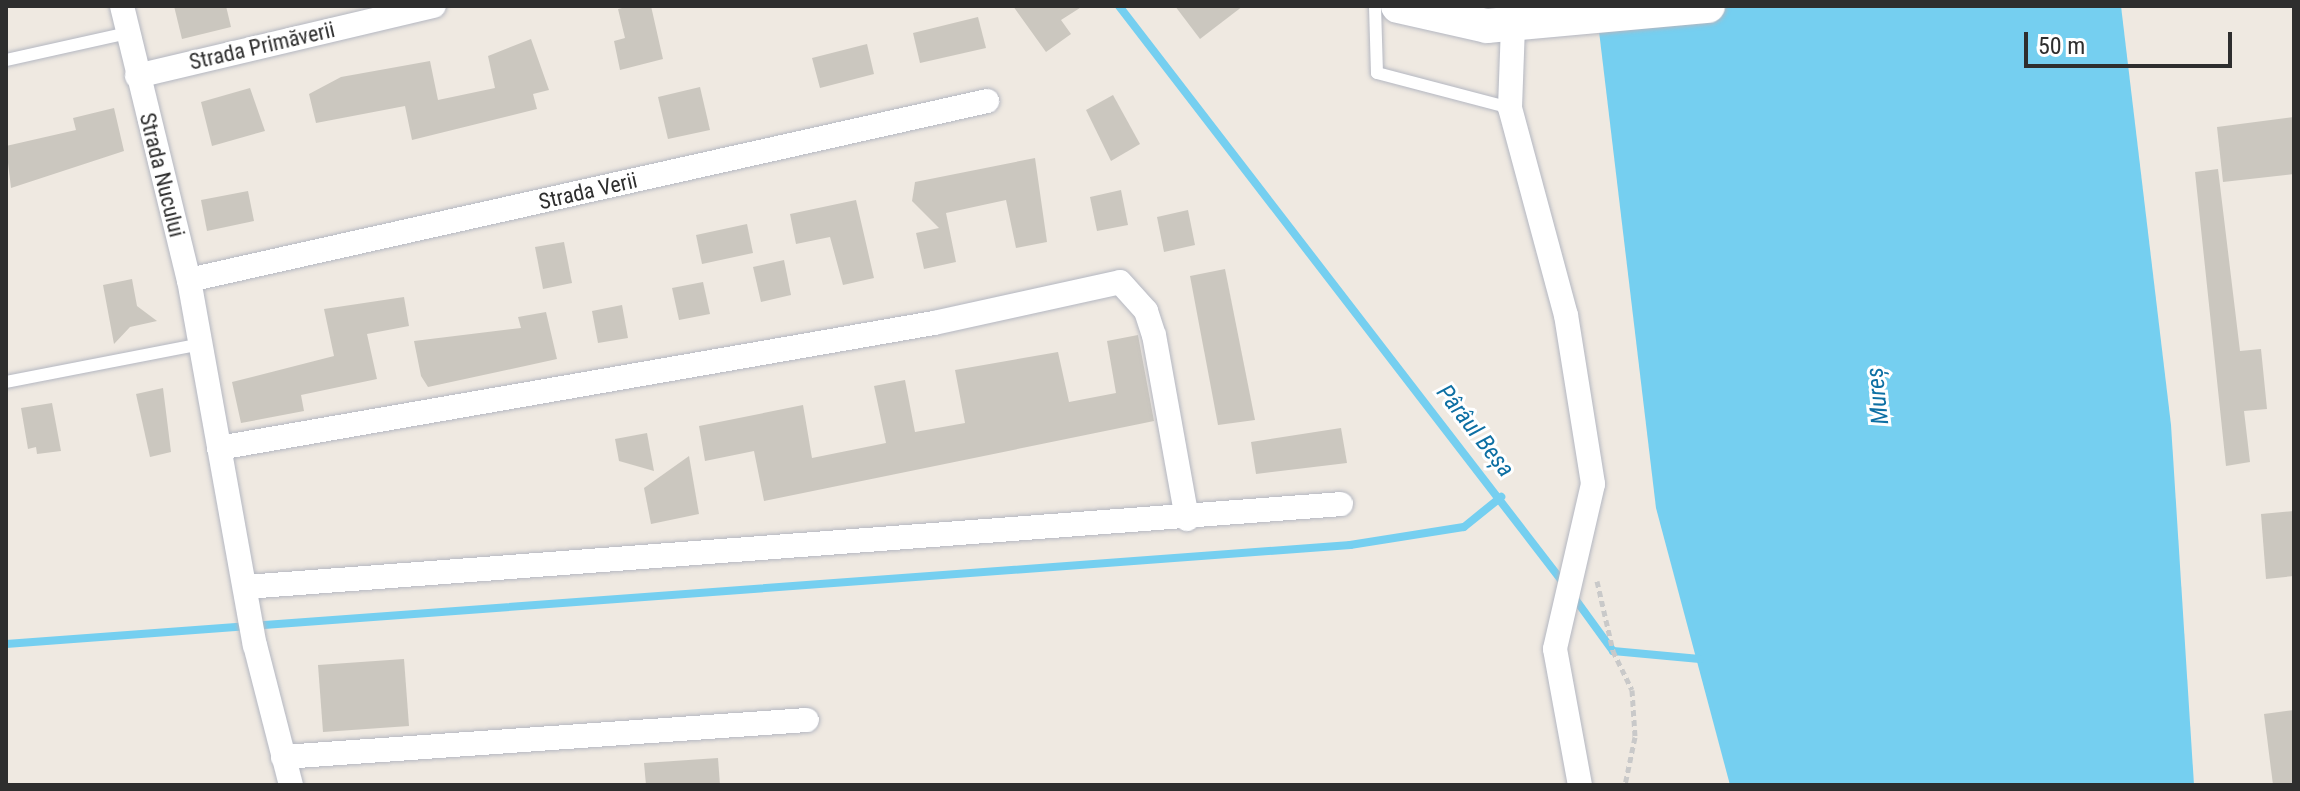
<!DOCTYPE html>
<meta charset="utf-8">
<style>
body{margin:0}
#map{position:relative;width:2300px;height:791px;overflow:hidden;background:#efe9e1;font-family:"Roboto Condensed",sans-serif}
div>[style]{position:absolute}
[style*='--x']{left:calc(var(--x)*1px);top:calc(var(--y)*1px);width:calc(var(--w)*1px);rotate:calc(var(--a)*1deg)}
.water>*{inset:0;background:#75cff0}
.stream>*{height:8px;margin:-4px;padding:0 4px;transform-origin:4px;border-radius:4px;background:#75cff0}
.building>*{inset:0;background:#cbc7bf}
.path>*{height:5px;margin-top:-2.5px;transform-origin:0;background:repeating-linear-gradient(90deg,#c9c9c9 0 6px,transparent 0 10px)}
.roads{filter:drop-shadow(0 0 2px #b4b7c1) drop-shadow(0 0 2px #b4b7c1)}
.lane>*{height:12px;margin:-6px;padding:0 6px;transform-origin:6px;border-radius:6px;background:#fff}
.street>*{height:24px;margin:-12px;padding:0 12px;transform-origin:12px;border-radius:12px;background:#fff}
.secondary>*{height:34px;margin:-17px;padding:0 17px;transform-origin:17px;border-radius:17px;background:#fff}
span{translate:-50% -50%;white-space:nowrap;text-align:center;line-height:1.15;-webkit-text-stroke:6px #fff;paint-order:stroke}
.street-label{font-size:22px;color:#2e2e2e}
.water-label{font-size:24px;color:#0d6fa3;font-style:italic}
.frame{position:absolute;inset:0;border:8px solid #2e2e2e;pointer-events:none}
.scale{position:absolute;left:2024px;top:32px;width:208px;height:36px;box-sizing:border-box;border:4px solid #2e2e2e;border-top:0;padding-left:10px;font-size:24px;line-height:28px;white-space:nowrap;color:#2e2e2e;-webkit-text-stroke:6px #fff;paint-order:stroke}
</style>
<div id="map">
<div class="water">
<i style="clip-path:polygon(1596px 6px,2121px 6px,2171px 425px,2194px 785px,1730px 785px,1656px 508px)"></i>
</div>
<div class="stream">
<i style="--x:1119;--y:6;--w:731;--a:52.39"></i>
<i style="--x:1573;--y:596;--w:68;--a:54"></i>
<i style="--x:1613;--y:651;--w:87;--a:5.3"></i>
<i style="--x:6;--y:644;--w:1348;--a:-4.21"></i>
<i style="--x:1350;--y:545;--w:115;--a:-9"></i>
<i style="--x:1464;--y:527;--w:48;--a:-39"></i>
</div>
<div class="building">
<i style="clip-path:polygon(174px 6px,226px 6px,231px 27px,182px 39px)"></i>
<i style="clip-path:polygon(630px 6px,651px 6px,663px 59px,620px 70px,614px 41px,625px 38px,618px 9px)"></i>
<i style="clip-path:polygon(1013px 6px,1083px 6px,1061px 20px,1071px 34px,1046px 52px)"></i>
<i style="clip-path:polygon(1175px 6px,1243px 6px,1200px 39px)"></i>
<i style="clip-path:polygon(978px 17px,986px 48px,920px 63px,913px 33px)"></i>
<i style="clip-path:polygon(531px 39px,549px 90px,533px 94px,537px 109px,412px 140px,405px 106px,316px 123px,309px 94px,341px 77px,430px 61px,438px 100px,495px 88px,488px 56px)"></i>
<i style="clip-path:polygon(867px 44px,874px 74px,820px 88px,812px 58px)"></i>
<i style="clip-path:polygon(700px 87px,710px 130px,668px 139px,658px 97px)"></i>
<i style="clip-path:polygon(250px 88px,265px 131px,212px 146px,201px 102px)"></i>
<i style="clip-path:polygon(1113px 95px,1140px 144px,1111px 161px,1086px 110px)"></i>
<i style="clip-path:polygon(114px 108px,124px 151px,11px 188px,6px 146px,76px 130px,73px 118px)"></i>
<i style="clip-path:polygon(2294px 117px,2294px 174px,2223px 182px,2217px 127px)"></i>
<i style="clip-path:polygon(1035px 158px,1047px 242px,1016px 248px,1006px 200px,946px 213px,956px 262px,924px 269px,916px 233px,939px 228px,912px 201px,915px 182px)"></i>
<i style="clip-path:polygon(2218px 169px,2240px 351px,2261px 349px,2267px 409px,2244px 411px,2250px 462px,2226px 466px,2195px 172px)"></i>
<i style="clip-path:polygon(1121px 190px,1128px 225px,1097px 231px,1090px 197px)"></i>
<i style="clip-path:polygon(248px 191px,254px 221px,207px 231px,201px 200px)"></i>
<i style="clip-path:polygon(856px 200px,874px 278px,843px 285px,830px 237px,796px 244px,790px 214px)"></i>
<i style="clip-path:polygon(1188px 210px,1195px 245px,1164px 252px,1157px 217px)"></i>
<i style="clip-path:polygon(747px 224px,753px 253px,702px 264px,696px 235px)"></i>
<i style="clip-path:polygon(564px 242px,572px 283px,543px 289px,535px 247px)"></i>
<i style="clip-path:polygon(784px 260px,791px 295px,761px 302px,753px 267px)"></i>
<i style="clip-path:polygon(1225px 269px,1255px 420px,1218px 425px,1190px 276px)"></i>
<i style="clip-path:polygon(132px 279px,137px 306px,157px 321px,130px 327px,114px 344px,103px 285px)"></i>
<i style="clip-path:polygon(703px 282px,710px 314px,679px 320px,672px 288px)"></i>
<i style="clip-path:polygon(404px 297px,409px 326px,367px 334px,377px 379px,301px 395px,304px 411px,241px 423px,232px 382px,334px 356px,324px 309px)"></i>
<i style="clip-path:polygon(622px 305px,628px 338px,598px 343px,592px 311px)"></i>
<i style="clip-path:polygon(546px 312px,557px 359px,428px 387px,421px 376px,414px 341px,521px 328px,518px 317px)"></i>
<i style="clip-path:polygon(1138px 335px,1154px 421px,764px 501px,754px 451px,705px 461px,699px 426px,803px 405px,812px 458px,886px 443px,874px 386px,905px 380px,915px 432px,965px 423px,955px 370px,1058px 352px,1069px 402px,1116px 393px,1107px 341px)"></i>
<i style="clip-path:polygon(163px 388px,171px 452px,150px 457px,136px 394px)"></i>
<i style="clip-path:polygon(52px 403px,61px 451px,37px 454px,36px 447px,28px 449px,21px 408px)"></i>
<i style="clip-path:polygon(1341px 428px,1347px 463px,1256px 474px,1251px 442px)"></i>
<i style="clip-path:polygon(647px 433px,654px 471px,619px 461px,615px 439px)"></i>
<i style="clip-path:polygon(689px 456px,699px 514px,651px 524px,644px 488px)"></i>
<i style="clip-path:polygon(2294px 511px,2294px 576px,2266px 579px,2261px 514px)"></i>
<i style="clip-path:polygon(404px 659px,409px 726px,323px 732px,318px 665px)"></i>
<i style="clip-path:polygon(2294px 710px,2294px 785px,2273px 785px,2264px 714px)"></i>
<i style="clip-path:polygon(718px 758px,720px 785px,646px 785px,644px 763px)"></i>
</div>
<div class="path">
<i style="--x:1597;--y:581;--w:72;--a:77.1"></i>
<i style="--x:1613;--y:651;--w:43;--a:64"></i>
<i style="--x:1632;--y:690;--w:47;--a:86.3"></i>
<i style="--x:1635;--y:737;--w:49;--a:101.8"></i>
</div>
<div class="roads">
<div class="lane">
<i style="--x:1375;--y:6;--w:67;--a:88.3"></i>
<i style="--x:1377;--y:73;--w:138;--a:14.7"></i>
<i style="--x:6;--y:60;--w:125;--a:-12.5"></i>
<i style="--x:6;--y:382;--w:195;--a:-11"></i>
</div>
<div class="street">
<i style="--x:122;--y:6;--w:282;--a:76.3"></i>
<i style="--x:189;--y:280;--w:371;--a:79.8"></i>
<i style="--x:255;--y:645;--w:145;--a:75.6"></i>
<i style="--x:1513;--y:26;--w:82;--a:92.1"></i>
<i style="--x:1510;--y:108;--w:214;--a:74.9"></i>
<i style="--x:1566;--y:315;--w:171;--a:80.9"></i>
<i style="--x:1593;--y:484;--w:169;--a:103"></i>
<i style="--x:1555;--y:649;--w:138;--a:79.6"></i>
<i style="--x:137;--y:76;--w:305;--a:-13.3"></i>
<i style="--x:189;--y:280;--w:818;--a:-12.64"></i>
<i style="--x:219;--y:448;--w:726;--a:-9.92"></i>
<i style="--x:934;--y:323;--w:190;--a:-12.4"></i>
<i style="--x:1120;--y:282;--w:39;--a:48"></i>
<i style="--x:1146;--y:311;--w:25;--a:72"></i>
<i style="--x:1154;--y:335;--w:187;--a:79.8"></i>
<i style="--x:246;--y:587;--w:1098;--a:-4.33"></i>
<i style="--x:283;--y:757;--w:525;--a:-4.04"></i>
</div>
<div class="secondary">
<i style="--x:1398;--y:6;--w:91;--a:12.7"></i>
<i style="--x:1487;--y:26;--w:222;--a:-5.2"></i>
</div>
</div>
<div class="street-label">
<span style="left:262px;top:46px;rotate:-13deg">Strada Primăverii</span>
<span style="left:162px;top:175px;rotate:76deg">Strada Nucului</span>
<span style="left:588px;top:191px;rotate:-13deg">Strada Verii</span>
</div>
<div class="water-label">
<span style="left:1878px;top:396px;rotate:-96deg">Mureș</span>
<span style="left:1475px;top:431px;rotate:52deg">Pârâul Beșa</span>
</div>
<div class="frame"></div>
<div class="scale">50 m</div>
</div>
